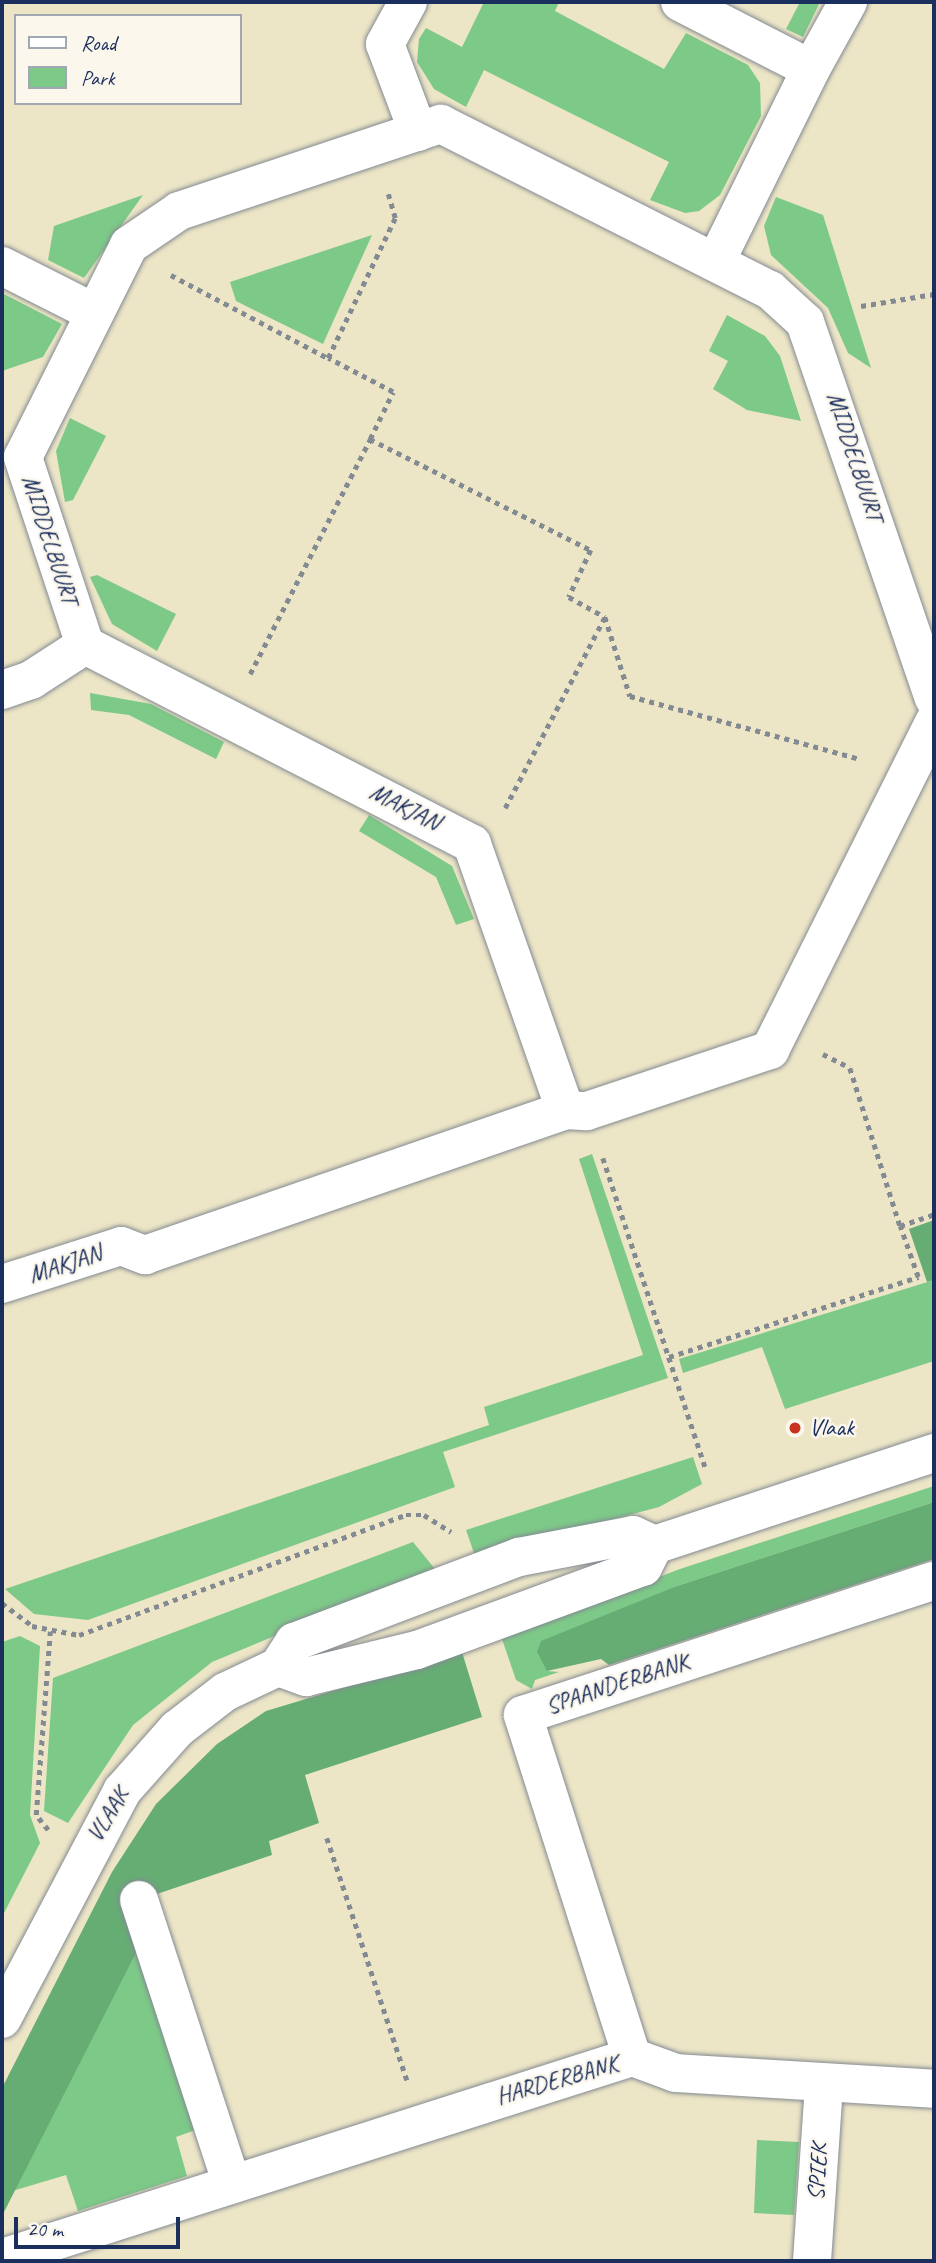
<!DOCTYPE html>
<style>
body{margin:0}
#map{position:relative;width:936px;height:2263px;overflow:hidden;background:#ece5c6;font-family:Caveat,sans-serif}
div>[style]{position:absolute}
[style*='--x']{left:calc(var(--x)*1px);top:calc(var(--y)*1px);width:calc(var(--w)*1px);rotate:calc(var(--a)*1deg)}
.green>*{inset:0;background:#7dc988}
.forest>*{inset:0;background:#66ad74}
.path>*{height:4.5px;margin-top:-2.25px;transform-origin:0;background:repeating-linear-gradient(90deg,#848a92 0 5px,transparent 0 10px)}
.roads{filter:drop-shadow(0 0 2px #848a92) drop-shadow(0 0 2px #848a92)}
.minor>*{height:38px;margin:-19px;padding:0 19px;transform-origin:19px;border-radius:19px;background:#fff}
.dots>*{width:19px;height:19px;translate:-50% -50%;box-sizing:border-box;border:4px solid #fbf7ec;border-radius:50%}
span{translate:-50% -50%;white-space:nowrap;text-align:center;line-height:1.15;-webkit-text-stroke:5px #fbf7ec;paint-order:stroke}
.street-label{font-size:24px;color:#1b2f5e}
.poi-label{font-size:24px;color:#1b2f5e}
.left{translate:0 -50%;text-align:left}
.frame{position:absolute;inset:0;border:4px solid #1b2f5e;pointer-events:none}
.legend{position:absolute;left:14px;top:14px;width:228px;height:91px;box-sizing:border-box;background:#fbf7ec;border:2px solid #a1a7b3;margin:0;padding:9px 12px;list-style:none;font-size:21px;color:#1b2f5e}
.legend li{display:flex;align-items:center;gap:14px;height:35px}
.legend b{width:35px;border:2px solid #a1a7b3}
.scale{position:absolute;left:14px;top:2217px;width:166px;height:32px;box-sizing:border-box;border:4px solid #1b2f5e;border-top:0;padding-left:9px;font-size:21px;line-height:24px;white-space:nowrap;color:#1b2f5e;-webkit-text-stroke:5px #fbf7ec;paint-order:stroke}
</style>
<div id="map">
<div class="green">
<i style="clip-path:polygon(484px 2px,559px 2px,555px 11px,664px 69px,686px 33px,748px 65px,760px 83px,761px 116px,720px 195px,699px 211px,685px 213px,650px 200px,669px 162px,484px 70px,466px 107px,434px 89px,417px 62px,419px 39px,426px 28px,462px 47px)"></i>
<i style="clip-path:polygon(800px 2px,820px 2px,803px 37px,786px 29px)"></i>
<i style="clip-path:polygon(143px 195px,84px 278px,48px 260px,54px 226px)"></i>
<i style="clip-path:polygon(776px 197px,823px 215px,871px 368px,848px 353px,828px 308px,771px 255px,764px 226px)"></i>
<i style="clip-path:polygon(372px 235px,323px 344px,236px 301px,230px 282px)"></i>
<i style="clip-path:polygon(2px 293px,62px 324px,43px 357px,2px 371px)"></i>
<i style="clip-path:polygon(727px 315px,765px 336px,780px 356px,801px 421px,747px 410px,713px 389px,728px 361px,709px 351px)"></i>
<i style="clip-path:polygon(70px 418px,106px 436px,73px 500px,65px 502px,56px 451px)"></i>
<i style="clip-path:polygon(97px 575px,176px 614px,157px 651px,112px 624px,90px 577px)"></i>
<i style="clip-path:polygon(90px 693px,151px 704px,224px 742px,216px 759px,129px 715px,91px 710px)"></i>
<i style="clip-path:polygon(369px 815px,452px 866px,474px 919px,456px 925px,436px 877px,359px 831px)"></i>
<i style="clip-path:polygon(592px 1154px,668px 1378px,443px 1452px,455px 1487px,88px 1620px,34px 1614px,5px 1589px,489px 1425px,484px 1407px,643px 1355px,579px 1159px)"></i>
<i style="clip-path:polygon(934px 1280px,934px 1361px,785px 1409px,762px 1347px,683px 1373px,679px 1359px)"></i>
<i style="clip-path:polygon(693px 1457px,702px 1484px,659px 1507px,475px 1556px,466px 1530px)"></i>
<i style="clip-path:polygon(934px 1486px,934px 1502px,677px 1586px,547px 1671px,559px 1672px,535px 1680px,532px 1689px,516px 1680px,502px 1639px,677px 1570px)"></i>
<i style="clip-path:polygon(413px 1542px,435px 1569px,212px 1662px,133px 1725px,68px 1823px,44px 1811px,53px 1678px)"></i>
<i style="clip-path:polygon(20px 1636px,40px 1646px,30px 1815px,40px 1843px,2px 1917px,2px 1642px)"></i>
<i style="clip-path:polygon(141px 1943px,201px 2128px,176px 2137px,187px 2176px,78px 2211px,66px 2175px,9px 2192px)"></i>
<i style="clip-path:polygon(757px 2140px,799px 2142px,794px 2215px,754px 2213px)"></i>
</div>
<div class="forest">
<i style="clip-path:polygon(934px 1220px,934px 1280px,927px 1282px,909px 1229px)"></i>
<i style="clip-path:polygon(934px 1502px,934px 1559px,609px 1665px,601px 1659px,547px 1671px,537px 1652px,541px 1641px,677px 1586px)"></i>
<i style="clip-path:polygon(462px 1652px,482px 1717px,305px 1775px,319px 1823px,269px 1841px,272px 1855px,151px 1896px,141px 1943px,2px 2216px,2px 2088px,112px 1872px,156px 1804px,217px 1744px,266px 1711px)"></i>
</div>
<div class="path">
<i style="--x:171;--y:275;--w:178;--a:27.9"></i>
<i style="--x:861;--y:306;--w:74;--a:-9.3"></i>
<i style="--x:370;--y:439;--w:52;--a:-63.9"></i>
<i style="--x:393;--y:392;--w:73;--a:-152.4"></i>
<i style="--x:328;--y:358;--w:155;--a:-64.4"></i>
<i style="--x:395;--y:218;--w:25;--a:-106"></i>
<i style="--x:250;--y:674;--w:264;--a:-62.9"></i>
<i style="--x:370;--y:439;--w:247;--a:26.7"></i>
<i style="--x:591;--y:550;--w:52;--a:115.1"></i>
<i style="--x:569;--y:597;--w:41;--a:29.1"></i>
<i style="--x:605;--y:617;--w:83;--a:72.4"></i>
<i style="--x:630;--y:696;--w:238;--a:15.3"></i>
<i style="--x:505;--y:808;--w:216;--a:-62.4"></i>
<i style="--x:823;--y:1054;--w:30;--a:27"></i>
<i style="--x:850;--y:1068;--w:166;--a:72.4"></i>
<i style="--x:603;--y:1158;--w:328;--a:71.7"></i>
<i style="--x:669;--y:1357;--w:262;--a:-17.8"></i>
<i style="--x:918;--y:1277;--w:54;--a:-109.4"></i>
<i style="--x:900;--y:1226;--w:36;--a:-19"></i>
<i style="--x:2;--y:1603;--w:38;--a:37"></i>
<i style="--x:32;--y:1626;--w:48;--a:10.8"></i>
<i style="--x:79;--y:1635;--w:348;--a:-20.2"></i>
<i style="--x:406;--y:1515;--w:18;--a:0"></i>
<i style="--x:424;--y:1515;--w:32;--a:32"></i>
<i style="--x:48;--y:1830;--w:19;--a:-129"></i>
<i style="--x:36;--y:1815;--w:184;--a:-85.6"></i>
<i style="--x:327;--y:1838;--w:255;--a:71.7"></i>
</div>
<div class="roads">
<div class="minor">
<i style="--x:408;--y:2;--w:48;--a:118.7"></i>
<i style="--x:385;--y:44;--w:94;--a:69.4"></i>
<i style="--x:680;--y:2;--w:147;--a:27.1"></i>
<i style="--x:811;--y:69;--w:214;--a:116.3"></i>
<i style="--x:811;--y:69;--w:77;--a:-61.1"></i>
<i style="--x:2;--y:266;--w:104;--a:26.8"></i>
<i style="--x:85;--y:645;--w:435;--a:27.2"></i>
<i style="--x:472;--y:844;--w:282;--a:70.7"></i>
<i style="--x:2;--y:690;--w:31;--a:-19"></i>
<i style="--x:31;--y:680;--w:64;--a:-32.9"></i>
<i style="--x:85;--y:645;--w:198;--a:-108.3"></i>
<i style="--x:23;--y:457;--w:237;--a:-63.4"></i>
<i style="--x:129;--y:245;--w:60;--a:-34.2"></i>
<i style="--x:179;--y:211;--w:276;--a:-18.4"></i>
<i style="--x:441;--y:124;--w:369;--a:26.8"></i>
<i style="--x:770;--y:290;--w:47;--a:42.4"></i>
<i style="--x:805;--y:322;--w:398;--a:71.1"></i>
<i style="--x:2;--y:1284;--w:125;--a:-17.7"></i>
<i style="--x:121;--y:1246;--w:26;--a:21"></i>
<i style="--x:145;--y:1255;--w:444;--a:-19"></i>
<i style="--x:565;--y:1110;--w:22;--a:3"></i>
<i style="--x:587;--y:1111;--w:193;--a:-18.4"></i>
<i style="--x:770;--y:1050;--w:367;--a:-63.4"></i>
<i style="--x:278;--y:1667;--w:30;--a:20"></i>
<i style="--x:306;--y:1677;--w:114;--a:-13.7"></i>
<i style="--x:417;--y:1650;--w:241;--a:-20.2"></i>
<i style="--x:643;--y:1567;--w:25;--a:-63"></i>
<i style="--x:139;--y:1900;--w:299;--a:71.9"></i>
<i style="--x:2;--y:2019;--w:258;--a:-62.2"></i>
<i style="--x:122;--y:1791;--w:83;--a:-48.4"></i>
<i style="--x:177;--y:1729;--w:61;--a:-37.6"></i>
<i style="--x:225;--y:1692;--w:59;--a:-25.3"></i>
<i style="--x:278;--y:1667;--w:30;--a:-57"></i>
<i style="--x:294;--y:1642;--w:241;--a:-20.7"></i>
<i style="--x:519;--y:1557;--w:116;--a:-10.9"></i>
<i style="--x:633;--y:1535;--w:23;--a:25"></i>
<i style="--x:654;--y:1545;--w:295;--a:-18.2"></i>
<i style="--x:632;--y:2057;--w:359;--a:-107.7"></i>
<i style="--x:523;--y:1715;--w:432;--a:-18.1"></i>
<i style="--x:2;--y:2258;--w:661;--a:-17.7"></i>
<i style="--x:632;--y:2057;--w:47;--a:20"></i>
<i style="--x:676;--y:2073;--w:258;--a:3.5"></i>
<i style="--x:812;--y:2261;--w:178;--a:-86.1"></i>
</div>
</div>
<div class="dots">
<i style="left:795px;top:1428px;background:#c8321e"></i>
</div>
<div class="street-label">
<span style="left:855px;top:457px;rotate:72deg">MIDDELBUURT</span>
<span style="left:50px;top:540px;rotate:72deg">MIDDELBUURT</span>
<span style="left:405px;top:807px;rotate:27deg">MAKJAN</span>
<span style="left:65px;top:1264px;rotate:-18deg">MAKJAN</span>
<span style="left:617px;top:1684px;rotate:-18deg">SPAANDERBANK</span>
<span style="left:108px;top:1815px;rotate:-58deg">VLAAK</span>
<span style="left:557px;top:2080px;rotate:-16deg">HARDERBANK</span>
<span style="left:818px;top:2172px;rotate:-86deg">SPIEK</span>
</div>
<div class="poi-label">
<span class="left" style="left:809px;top:1428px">Vlaak</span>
</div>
<div class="frame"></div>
<ul class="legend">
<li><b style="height:9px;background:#fff"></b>Road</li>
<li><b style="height:19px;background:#7dc988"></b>Park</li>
</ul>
<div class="scale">20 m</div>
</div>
